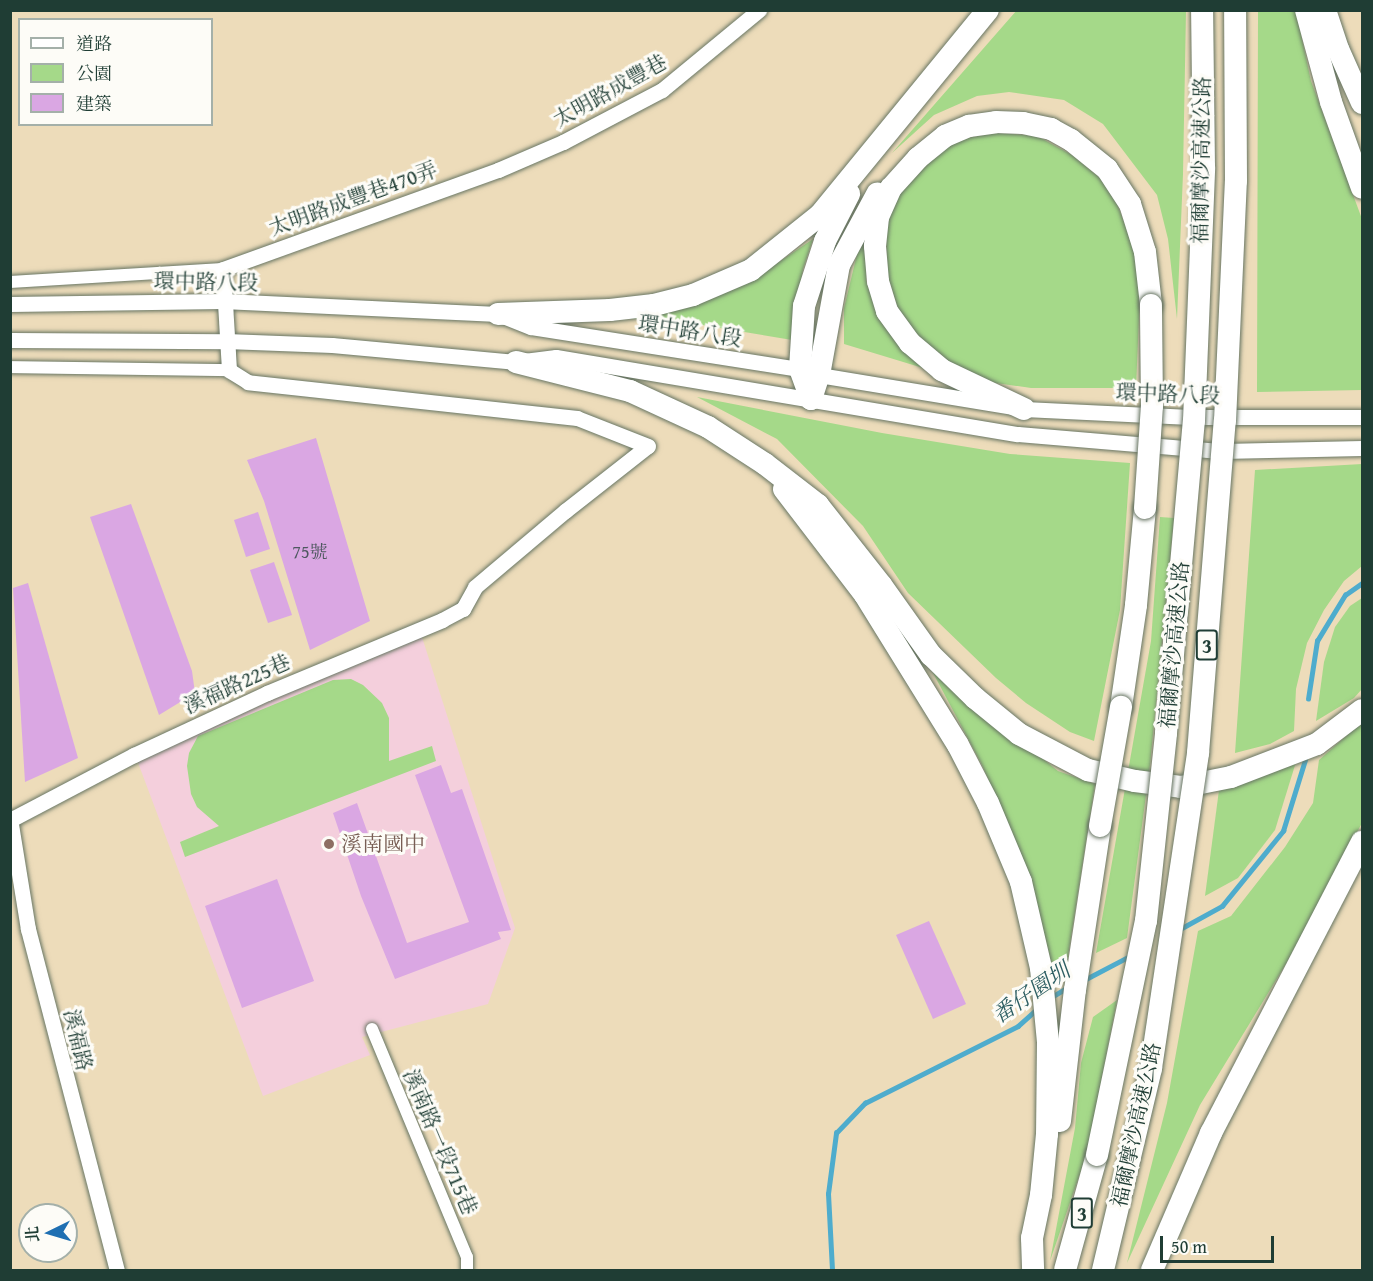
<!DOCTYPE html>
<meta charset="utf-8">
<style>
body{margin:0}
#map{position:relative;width:1373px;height:1281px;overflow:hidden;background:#eddcba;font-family:"Gentium Book Plus","Noto Serif TC",serif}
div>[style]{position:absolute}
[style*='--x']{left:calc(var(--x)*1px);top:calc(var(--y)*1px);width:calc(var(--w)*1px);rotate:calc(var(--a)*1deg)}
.built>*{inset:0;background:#f4cfdc}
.green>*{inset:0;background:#a5d989}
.stream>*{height:4.5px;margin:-2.25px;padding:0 2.25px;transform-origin:2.25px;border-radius:2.25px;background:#4eaccd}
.building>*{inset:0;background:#daa7e3}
.roads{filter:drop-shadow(0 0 2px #677563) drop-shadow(0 0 2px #677563)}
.minor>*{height:12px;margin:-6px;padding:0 6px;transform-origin:6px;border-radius:6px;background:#fff}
.tertiary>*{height:15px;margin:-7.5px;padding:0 7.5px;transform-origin:7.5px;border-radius:7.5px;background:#fff}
.motorway>*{height:22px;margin:-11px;padding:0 11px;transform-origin:11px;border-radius:11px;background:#fff}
.bridges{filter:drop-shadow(0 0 2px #677563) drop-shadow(0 0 2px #677563)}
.motorway-bridge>*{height:22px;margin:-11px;padding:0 11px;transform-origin:11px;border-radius:11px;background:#fff}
.dots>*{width:16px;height:16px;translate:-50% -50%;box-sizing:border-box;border:3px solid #fdfcf7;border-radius:50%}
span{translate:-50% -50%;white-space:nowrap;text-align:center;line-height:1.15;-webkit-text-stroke:6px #fdfcf7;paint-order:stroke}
.number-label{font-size:18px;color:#4e5860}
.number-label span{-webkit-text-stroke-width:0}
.shield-label span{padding:2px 4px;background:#fdfcf7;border:2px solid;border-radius:4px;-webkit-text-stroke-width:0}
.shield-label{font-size:20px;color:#1f3d34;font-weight:700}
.street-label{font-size:21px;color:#1f3d34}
.education-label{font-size:21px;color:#785e54}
.left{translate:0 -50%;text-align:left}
.water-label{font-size:22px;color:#2d5e62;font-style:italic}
.frame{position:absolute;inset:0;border:12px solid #1f3d34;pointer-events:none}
.legend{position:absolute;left:18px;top:18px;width:195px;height:108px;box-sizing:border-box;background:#fdfcf7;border:2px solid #a4b0a9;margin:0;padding:8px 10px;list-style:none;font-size:18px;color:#1f3d34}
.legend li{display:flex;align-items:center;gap:12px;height:30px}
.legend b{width:30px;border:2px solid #a4b0a9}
.north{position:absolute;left:18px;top:1203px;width:60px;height:60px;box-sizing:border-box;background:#fdfcf7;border:2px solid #a4b0a9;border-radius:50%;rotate:265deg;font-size:16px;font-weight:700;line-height:24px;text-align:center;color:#1f3d34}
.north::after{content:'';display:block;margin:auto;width:21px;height:27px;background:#1f6fb2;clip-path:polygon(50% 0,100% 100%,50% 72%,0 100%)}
.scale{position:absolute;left:1160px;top:1236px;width:114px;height:27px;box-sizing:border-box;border:3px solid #1f3d34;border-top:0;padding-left:8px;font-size:18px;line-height:21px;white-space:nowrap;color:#1f3d34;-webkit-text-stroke:4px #fdfcf7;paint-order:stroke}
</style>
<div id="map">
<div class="built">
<i style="clip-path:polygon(421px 634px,515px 928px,488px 1004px,362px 1037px,370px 1055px,263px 1096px,137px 760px)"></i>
</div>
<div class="green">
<i style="clip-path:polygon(1017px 10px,1186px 11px,1183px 174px,1177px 319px,1168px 239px,1157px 195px,1103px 124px,1064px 100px,1009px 92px,977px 96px,934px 115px,892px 153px)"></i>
<i style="clip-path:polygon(1258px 11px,1296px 11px,1311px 81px,1362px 219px,1362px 390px,1257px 392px)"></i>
<i style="clip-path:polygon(997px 133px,1037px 136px,1072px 155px,1101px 179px,1117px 204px,1137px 255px,1140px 294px,1136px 388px,1031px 388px,982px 381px,931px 353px,899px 313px,887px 273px,886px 219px,896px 198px,933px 158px,954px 143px,972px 137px)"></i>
<i style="clip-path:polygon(873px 215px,866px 248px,866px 281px,873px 300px,923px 368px,844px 344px,844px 308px,859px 246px)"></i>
<i style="clip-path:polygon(813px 239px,803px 269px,792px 340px,702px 325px,626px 318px,770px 268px)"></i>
<i style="clip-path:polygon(697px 397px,882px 433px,1010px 454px,1130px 463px,1120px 610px,1094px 741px,1070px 732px,1026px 703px,996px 678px,908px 593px,863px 526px,777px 439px)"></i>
<i style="clip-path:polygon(1362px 464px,1362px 566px,1344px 581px,1324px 610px,1307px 643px,1296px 689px,1294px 731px,1270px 744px,1235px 753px,1255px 470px)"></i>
<i style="clip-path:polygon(1160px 517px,1174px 518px,1150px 765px,1127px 938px,1096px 953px,1151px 641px)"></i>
<i style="clip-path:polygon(1362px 598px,1362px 689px,1354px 698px,1316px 721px,1324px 662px,1335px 627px,1350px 606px)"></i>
<i style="clip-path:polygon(931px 669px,1058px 771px,1095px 784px,1066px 969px,1052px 966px,1032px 886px,1009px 828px,982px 765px)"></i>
<i style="clip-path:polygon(351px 679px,363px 685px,382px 703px,389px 718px,389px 761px,432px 746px,436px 761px,185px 857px,180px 842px,219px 826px,197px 807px,191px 794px,187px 766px,189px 753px,198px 736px,333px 680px)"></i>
<i style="clip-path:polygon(1362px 722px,1362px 823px,1287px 962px,1200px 1105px,1127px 1263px,1167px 1103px,1198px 931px,1231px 916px,1285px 847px,1313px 803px,1319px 760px)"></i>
<i style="clip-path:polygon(1296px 762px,1275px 830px,1238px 878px,1205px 896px,1219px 790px)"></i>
<i style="clip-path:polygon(1117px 1000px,1087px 1153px,1050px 1261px,1075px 1128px,1081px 1063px,1093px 1017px)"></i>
</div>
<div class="stream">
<i style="--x:1308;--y:699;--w:59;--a:-81.2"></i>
<i style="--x:1317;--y:641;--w:54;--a:-58.7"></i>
<i style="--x:1345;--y:595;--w:21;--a:-35"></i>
<i style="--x:1180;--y:929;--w:48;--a:-28.7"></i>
<i style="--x:1222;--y:906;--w:97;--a:-50.9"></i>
<i style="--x:1283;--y:831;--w:74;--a:-72.8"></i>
<i style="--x:1084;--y:980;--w:52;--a:-27.6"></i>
<i style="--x:1050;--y:998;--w:21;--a:-31"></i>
<i style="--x:832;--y:1270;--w:76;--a:-93"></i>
<i style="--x:828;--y:1194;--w:62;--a:-82.5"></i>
<i style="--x:836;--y:1133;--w:42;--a:-46"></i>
<i style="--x:865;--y:1103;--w:171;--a:-26.7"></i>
<i style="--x:1018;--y:1026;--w:25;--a:-42"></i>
</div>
<div class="building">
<i style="clip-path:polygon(316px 438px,370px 621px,310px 650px,264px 501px,247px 460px)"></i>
<i style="clip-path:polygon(131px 504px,192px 671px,195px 693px,159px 715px,90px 517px)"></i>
<i style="clip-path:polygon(258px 512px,270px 549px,246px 557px,234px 520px)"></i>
<i style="clip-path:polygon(274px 562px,292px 615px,268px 623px,250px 570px)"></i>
<i style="clip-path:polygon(28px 583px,78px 758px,25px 782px,13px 588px)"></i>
<i style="clip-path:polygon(441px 765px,451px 793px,462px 789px,511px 930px,498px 932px,501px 939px,395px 979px,361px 896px,333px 813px,357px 803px,407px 943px,469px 922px,415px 775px)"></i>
<i style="clip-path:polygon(277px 879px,314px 981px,242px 1008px,205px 906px)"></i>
<i style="clip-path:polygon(929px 921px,966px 1004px,933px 1019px,896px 935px)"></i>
</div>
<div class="roads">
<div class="minor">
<i style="--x:10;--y:282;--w:213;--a:-3.5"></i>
<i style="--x:10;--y:367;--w:219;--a:0.8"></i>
<i style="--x:372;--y:1029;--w:247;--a:67.4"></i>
<i style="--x:467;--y:1257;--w:13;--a:90"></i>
</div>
<div class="tertiary">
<i style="--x:10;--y:304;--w:213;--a:-0.8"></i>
<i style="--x:223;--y:301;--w:275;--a:2.7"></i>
<i style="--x:498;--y:314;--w:35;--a:22"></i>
<i style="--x:531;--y:327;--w:272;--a:8.9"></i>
<i style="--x:800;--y:369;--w:20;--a:18"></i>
<i style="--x:819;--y:375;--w:208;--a:9.4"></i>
<i style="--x:1024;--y:409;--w:161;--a:2.8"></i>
<i style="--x:1185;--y:417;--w:177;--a:0"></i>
<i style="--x:10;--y:340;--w:216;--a:0.3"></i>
<i style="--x:226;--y:341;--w:106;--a:2.2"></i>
<i style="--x:332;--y:345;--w:185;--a:5.3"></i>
<i style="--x:516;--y:362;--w:40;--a:-7.1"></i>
<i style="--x:556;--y:357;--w:468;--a:9.5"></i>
<i style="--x:1018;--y:434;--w:205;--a:4.8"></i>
<i style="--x:1222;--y:451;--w:140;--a:-1.2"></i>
<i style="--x:648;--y:446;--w:76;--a:-158.5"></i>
<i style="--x:577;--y:418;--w:331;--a:-173.8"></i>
<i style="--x:248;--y:382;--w:22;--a:-148"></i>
<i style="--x:229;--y:370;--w:101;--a:-93.4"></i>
<i style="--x:223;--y:269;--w:292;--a:-19.8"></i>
<i style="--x:498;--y:170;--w:71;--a:-23.3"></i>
<i style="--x:563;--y:142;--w:112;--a:-27.7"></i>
<i style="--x:662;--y:90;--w:126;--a:-39.5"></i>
<i style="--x:10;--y:818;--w:112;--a:80.8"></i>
<i style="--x:28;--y:929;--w:352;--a:75.4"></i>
<i style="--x:10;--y:820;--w:140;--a:-27.7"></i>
<i style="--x:134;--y:755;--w:147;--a:-25"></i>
<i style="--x:267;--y:693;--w:190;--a:-22.6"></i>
<i style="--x:442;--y:620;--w:24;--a:-28"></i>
<i style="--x:463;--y:609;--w:25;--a:-61"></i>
<i style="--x:475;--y:587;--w:118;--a:-40.2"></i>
<i style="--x:565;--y:511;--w:105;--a:-38.1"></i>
</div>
<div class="motorway">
<i style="--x:1306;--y:10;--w:95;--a:74.8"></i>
<i style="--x:1331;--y:102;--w:91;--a:70.2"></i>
<i style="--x:1325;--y:10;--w:41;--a:71.6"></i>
<i style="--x:1338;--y:49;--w:59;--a:66"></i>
<i style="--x:498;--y:314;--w:112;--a:-2"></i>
<i style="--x:610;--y:310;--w:44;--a:-6.5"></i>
<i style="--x:654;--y:305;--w:40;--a:-14.4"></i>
<i style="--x:693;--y:295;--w:63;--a:-23.3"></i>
<i style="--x:751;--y:270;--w:88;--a:-38.6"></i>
<i style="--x:820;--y:215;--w:265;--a:-50.7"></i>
<i style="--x:516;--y:362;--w:118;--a:14.3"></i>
<i style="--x:630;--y:391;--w:86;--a:24.8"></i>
<i style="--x:708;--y:427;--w:68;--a:33"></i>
<i style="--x:765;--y:464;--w:67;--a:37.7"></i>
<i style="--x:818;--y:505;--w:102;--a:51.8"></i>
<i style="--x:881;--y:585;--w:86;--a:54.5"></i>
<i style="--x:931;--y:655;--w:62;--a:44.3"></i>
<i style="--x:975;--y:698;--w:57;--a:39.3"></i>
<i style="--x:1019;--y:734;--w:78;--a:27.6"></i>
<i style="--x:1088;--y:770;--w:48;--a:13.2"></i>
<i style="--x:1135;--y:781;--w:46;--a:7.4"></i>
<i style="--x:1181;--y:787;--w:51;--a:-11.3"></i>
<i style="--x:1231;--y:777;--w:92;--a:-21"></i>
<i style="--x:1317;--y:744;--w:56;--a:-37.1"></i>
<i style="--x:811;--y:399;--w:25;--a:-72"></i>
<i style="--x:819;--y:375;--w:112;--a:-79.7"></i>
<i style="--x:839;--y:265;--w:81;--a:-61.8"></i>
<i style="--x:811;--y:399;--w:32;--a:-110"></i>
<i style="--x:800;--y:369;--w:63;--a:-86.4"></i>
<i style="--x:804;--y:306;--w:68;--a:-72.1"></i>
<i style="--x:825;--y:241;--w:53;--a:-62.9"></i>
<i style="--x:1024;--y:409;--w:91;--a:-154.6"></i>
<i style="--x:942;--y:370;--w:42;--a:-139.8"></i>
<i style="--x:910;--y:343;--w:39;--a:-126"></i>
<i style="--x:887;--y:311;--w:31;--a:-107"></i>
<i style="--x:878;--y:281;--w:35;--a:-95"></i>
<i style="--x:875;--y:246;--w:29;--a:-84"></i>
<i style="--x:878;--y:217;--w:32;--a:-66"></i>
<i style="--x:891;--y:188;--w:40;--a:-48"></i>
<i style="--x:918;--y:158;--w:35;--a:-39"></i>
<i style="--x:945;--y:136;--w:26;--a:-23"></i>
<i style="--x:969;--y:126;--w:27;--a:-8"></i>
<i style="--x:996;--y:122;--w:27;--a:2"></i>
<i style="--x:1023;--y:123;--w:29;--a:12"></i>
<i style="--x:1051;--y:129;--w:23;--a:29"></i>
<i style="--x:1071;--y:140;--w:46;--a:38.9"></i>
<i style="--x:1107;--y:169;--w:42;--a:56.7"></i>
<i style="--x:1130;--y:204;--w:50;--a:72.6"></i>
<i style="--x:1145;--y:252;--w:53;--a:83.5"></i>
<i style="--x:784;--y:489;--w:133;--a:52.6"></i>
<i style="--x:865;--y:595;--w:176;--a:58.2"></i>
<i style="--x:958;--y:745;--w:65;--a:62.7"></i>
<i style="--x:988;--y:803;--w:86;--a:67.3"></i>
<i style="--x:1021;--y:882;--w:88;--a:76.9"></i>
<i style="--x:1041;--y:968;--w:74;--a:84.6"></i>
<i style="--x:1048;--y:1042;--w:92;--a:90.6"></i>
<i style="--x:1047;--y:1134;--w:61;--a:95.6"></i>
<i style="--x:1041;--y:1195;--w:44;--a:101.8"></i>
<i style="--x:1032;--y:1238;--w:32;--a:88"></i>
<i style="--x:1121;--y:707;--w:103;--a:-81.6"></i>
<i style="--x:1136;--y:605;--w:97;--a:-84.7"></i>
<i style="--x:1060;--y:1121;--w:132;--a:-83.5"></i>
<i style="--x:1075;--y:990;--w:166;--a:-81.3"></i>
<i style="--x:1065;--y:1270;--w:119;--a:-74.5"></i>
<i style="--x:1152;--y:1270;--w:149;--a:-66.7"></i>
<i style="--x:1211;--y:1133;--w:328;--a:-62.6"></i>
</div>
</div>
<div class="bridges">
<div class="motorway-bridge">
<i style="--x:1145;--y:508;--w:102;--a:-86.1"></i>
<i style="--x:1152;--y:406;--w:101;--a:-90.6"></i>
<i style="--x:1100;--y:826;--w:121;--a:-80"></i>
<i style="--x:1097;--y:1155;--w:239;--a:-78.2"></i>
<i style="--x:1146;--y:921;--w:189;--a:-83.9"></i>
<i style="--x:1166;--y:733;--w:313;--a:-84.9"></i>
<i style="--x:1194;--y:421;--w:254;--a:-87.7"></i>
<i style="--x:1204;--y:167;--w:157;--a:-90.7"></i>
<i style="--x:1103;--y:1270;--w:208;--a:-76.6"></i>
<i style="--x:1151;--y:1068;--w:318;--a:-81.5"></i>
<i style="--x:1198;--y:753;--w:333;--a:-85.4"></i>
<i style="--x:1225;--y:421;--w:240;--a:-87.4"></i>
<i style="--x:1236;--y:181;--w:171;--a:-90.3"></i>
</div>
</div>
<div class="dots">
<i style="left:329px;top:844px;background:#8d6e63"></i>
</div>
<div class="number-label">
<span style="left:310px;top:552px">75號</span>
</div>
<div class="shield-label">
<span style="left:1207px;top:645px">3</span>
<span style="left:1082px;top:1213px">3</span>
</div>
<div class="street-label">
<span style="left:610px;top:91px;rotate:-29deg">太明路成豐巷</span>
<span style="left:1201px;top:160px;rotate:-89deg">福爾摩沙高速公路</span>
<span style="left:353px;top:199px;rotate:-20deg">太明路成豐巷470弄</span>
<span style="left:206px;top:282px;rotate:1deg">環中路八段</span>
<span style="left:690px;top:331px;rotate:9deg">環中路八段</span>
<span style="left:1168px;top:394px;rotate:2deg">環中路八段</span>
<span style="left:1174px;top:645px;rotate:-85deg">福爾摩沙高速公路</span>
<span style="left:237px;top:684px;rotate:-24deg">溪福路225巷</span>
<span style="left:78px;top:1040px;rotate:77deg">溪福路</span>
<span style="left:1136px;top:1125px;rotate:-78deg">福爾摩沙高速公路</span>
<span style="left:440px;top:1142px;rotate:67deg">溪南路一段715巷</span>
</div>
<div class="education-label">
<span class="left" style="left:341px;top:844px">溪南國中</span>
</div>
<div class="water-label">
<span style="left:1031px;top:993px;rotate:-34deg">番仔園圳</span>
</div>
<div class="frame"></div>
<ul class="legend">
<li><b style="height:8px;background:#fff"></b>道路</li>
<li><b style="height:16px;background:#a5d989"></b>公園</li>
<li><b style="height:16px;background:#daa7e3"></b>建築</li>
</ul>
<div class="north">北</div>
<div class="scale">50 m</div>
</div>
